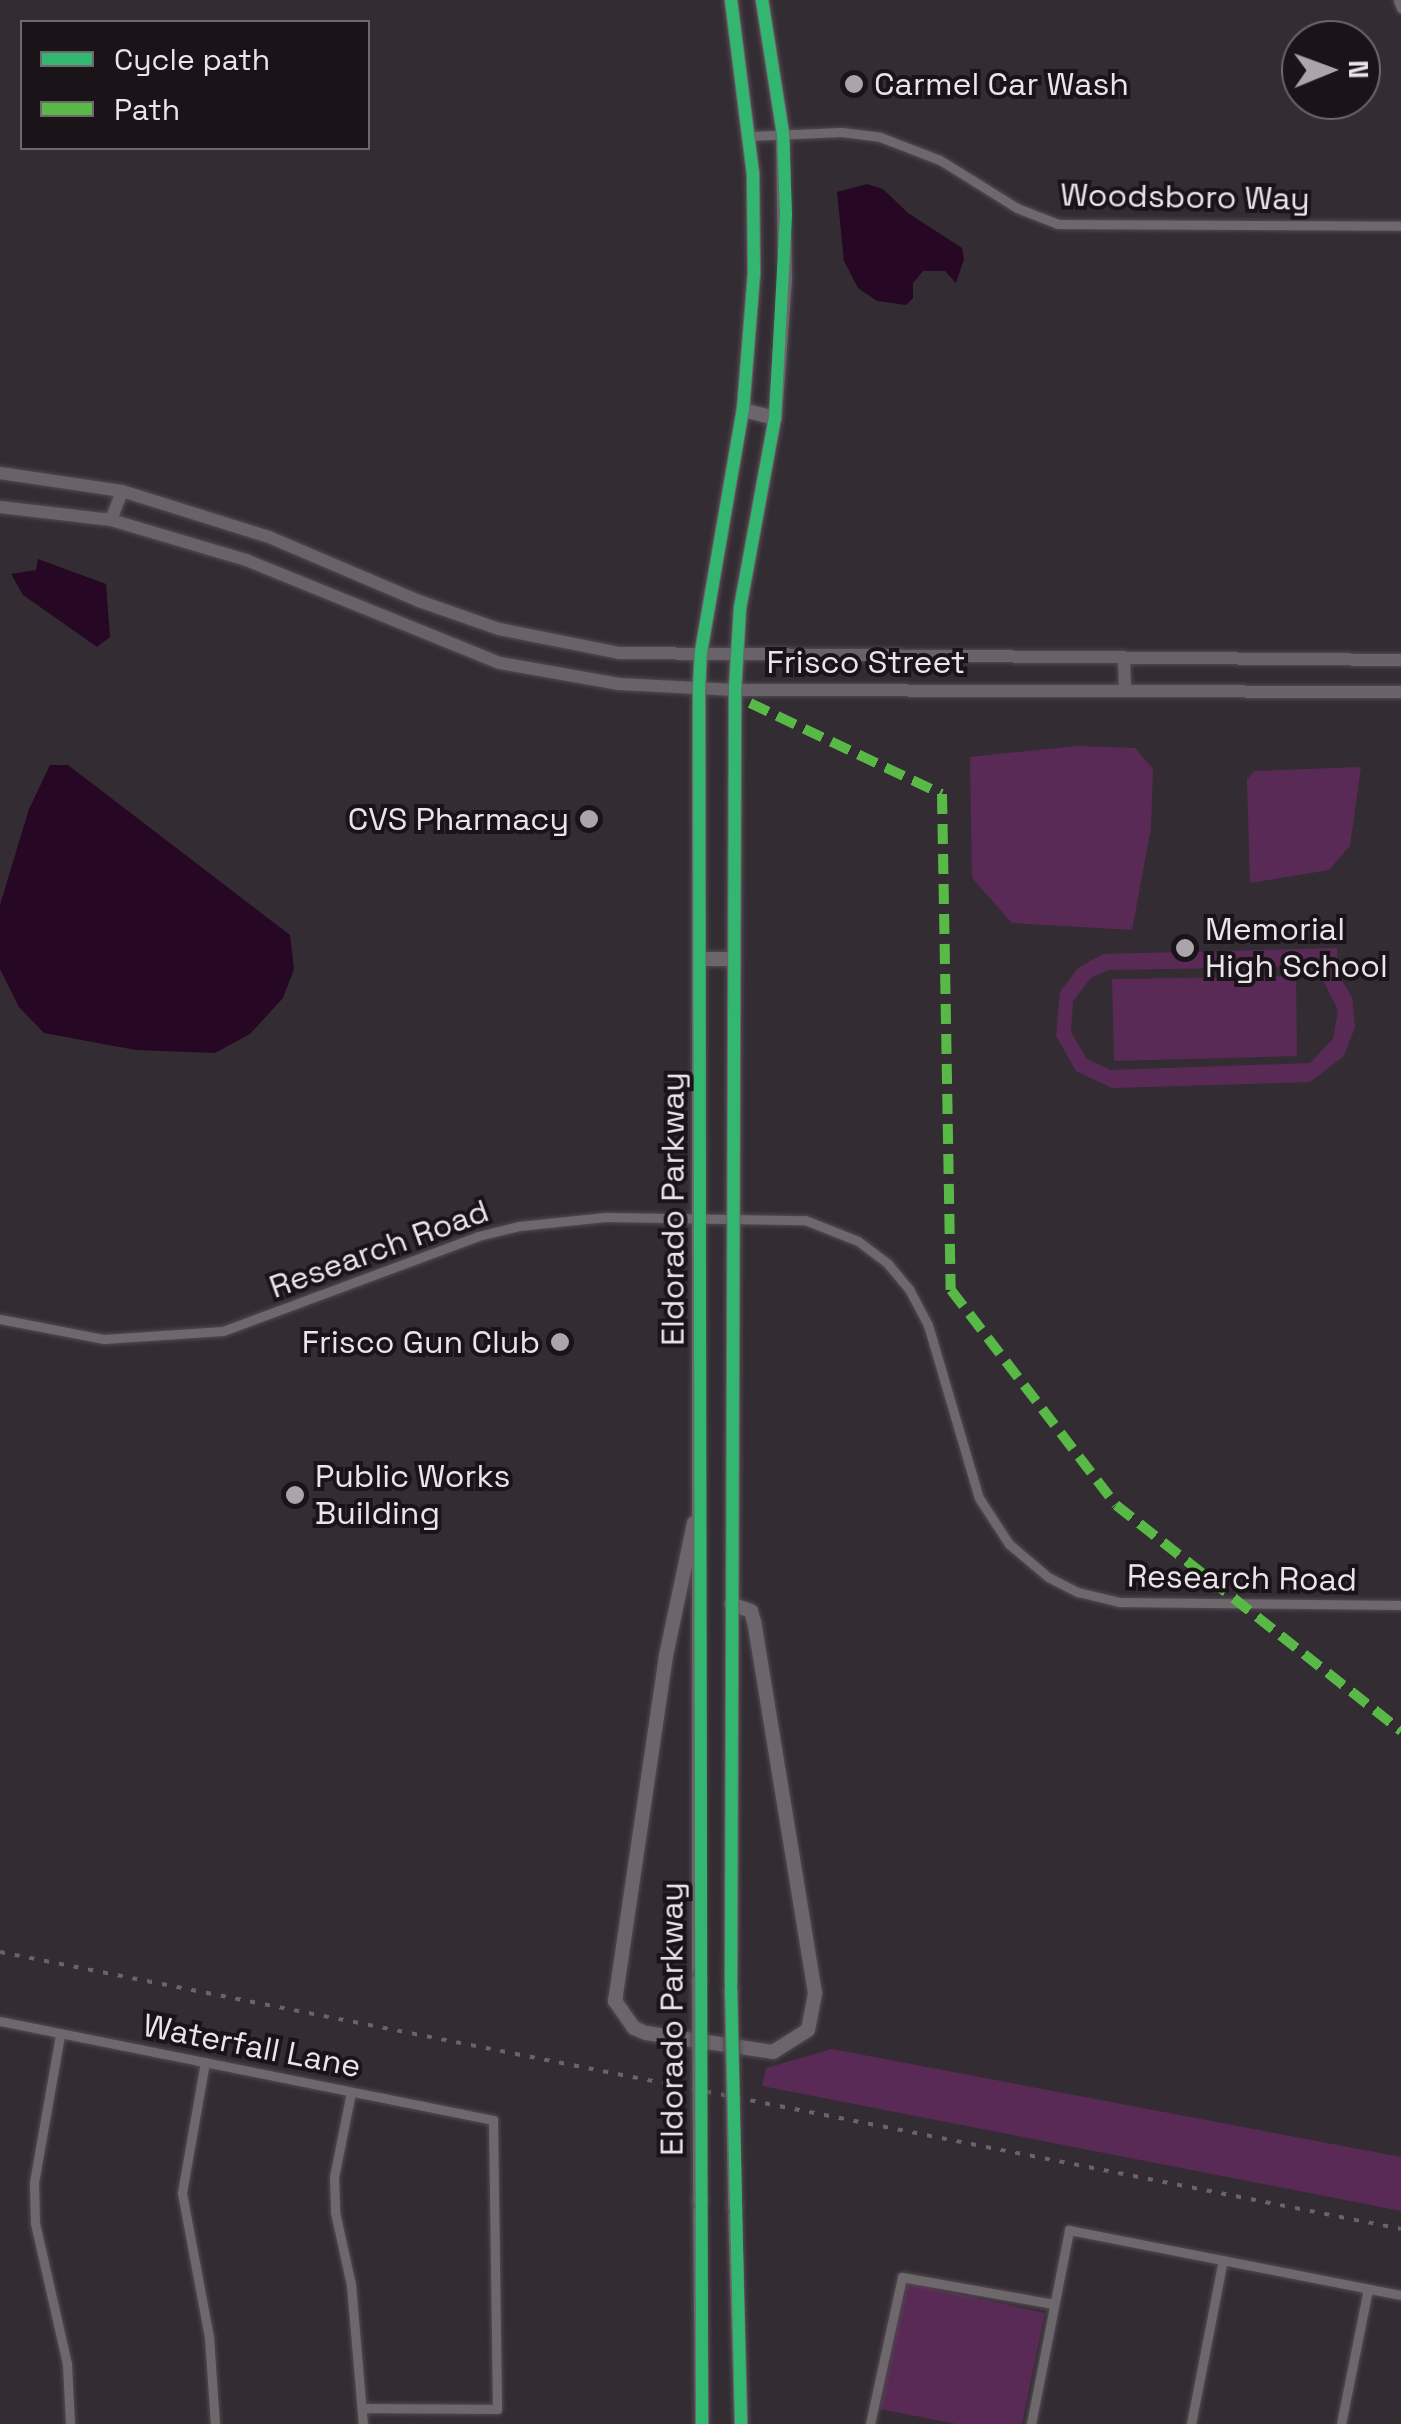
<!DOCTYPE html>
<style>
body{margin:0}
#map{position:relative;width:1401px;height:2424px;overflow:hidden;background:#332d33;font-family:"Space Grotesk",sans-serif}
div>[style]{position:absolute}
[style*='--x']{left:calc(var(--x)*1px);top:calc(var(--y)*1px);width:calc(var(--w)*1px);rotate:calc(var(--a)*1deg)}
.green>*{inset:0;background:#592a55}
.water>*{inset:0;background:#260724}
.roads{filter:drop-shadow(0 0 2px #514b51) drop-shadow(0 0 2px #514b51)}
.street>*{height:9px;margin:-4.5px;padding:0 4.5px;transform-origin:4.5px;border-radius:4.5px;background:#6e686d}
.secondary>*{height:12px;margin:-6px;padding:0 6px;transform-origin:6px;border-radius:6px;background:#696268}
.primary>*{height:14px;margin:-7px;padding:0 7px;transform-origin:7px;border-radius:7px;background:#6d656c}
.rail>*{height:4px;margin-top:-2px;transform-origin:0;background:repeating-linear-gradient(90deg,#6a6469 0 5px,transparent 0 15px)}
.bridges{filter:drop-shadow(0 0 2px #514b51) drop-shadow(0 0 2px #514b51)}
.primary-bridge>*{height:14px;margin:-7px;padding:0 7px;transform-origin:7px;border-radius:7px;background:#6d656c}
.quiet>*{height:10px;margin-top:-5px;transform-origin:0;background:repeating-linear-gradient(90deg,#58b947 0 20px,transparent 0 30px)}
.cycleway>*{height:12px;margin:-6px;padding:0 6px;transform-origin:6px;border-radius:6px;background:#33b770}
.dots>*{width:28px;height:28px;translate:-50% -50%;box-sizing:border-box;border:5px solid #1a1419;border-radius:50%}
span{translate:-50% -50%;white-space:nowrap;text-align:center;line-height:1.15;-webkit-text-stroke:8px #1a1419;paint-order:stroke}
.poi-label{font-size:32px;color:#ece4eb}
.left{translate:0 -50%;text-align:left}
.right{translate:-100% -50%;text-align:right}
.street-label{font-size:32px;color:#ece4eb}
.legend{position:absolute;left:20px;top:20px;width:350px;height:130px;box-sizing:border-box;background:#1a1419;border:2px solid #6e676d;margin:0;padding:12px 18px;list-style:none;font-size:30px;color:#ece4eb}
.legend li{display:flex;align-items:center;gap:20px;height:50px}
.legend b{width:50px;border:2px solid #6e676d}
.north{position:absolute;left:1281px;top:20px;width:100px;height:100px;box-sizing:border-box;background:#1a1419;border:2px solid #6e676d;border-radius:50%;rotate:89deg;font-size:28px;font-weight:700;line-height:40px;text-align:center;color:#ece4eb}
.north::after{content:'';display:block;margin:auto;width:35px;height:45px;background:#aba4ab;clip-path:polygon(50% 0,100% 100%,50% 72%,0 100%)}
</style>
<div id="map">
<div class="green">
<i style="clip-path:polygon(1078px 746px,1135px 748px,1153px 769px,1151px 828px,1132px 930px,1012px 923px,972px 878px,970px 757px)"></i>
<i style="clip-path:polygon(1361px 767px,1350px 846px,1329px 870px,1250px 883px,1247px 779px,1255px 771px)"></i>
<i style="clip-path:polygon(evenodd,1337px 948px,1337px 963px,1332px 964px,1352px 997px,1355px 1027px,1344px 1056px,1310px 1082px,1112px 1088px,1076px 1071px,1056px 1036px,1060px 992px,1078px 968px,1103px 954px,1337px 948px,1293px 967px,1323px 980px,1338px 1010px,1333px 1039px,1310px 1063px,1111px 1070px,1087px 1059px,1071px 1032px,1073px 1001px,1091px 978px,1108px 970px,1293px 967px)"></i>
<i style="clip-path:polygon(1296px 976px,1297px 1056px,1114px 1061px,1112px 979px)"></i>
<i style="clip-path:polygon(832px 2049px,1401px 2157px,1401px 2211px,762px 2086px,766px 2068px)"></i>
<i style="clip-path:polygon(912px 2284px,1045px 2313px,1022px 2424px,956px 2424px,880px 2409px,906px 2286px)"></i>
</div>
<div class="water">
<i style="clip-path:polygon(867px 184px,883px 189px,908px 213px,962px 248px,964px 259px,956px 283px,945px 271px,923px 271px,913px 283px,913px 298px,906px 305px,877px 301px,858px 288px,844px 261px,837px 192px)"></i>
<i style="clip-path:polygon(38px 559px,106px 584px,110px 637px,97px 647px,23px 595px,11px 574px,36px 570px)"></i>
<i style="clip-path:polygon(50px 765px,68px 765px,290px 935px,294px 969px,283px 998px,250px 1034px,215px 1053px,136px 1050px,44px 1033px,19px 1007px,0 969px,0 905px,29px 809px)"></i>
</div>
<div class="roads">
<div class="street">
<i style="--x:1398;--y:0;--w:9;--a:69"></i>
<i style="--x:750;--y:136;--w:91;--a:-2.5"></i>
<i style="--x:841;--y:132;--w:39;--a:7"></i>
<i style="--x:880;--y:137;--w:64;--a:21"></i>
<i style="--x:940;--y:160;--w:91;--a:31.9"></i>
<i style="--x:1017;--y:208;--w:44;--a:21.3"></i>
<i style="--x:1058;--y:224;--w:343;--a:0.3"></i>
<i style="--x:0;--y:1319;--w:106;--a:10.9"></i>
<i style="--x:104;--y:1339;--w:119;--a:-3.8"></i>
<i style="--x:223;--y:1331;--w:272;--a:-20.4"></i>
<i style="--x:478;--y:1236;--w:42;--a:-13.7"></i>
<i style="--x:519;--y:1226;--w:87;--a:-5.9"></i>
<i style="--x:606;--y:1217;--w:199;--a:0.9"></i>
<i style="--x:805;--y:1220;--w:57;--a:21.6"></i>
<i style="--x:858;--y:1241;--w:38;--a:37"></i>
<i style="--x:888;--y:1264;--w:33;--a:50"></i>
<i style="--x:909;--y:1289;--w:41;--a:62.2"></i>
<i style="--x:928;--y:1325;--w:180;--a:73.6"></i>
<i style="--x:979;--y:1498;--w:55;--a:56.9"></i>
<i style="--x:1009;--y:1544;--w:51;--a:40.2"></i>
<i style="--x:1048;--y:1577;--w:34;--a:27"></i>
<i style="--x:1078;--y:1592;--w:42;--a:13.7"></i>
<i style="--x:1119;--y:1602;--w:282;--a:0.6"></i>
<i style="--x:0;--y:2021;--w:503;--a:11.35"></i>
<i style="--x:493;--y:2120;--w:289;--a:89.2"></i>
<i style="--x:497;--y:2409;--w:134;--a:-179.6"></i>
<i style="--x:60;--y:2035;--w:149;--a:100"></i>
<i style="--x:34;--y:2182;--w:41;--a:88.6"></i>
<i style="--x:35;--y:2223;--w:145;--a:77.2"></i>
<i style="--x:67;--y:2364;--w:60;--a:87.1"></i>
<i style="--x:205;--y:2062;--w:133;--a:100"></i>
<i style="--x:182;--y:2193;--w:147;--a:79.4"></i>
<i style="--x:209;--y:2337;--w:87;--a:86.1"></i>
<i style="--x:351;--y:2092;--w:87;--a:101.3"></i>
<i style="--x:334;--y:2177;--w:35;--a:88"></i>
<i style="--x:335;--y:2212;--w:75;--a:77.6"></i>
<i style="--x:351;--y:2285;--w:140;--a:85.1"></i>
<i style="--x:870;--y:2424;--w:150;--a:-77.7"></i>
<i style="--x:902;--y:2277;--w:154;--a:10.1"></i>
<i style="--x:1031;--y:2424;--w:198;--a:-78.9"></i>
<i style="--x:1069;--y:2230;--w:338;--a:11.1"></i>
<i style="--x:1191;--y:2424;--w:167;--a:-79"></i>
<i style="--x:1341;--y:2424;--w:138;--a:-78.7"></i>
</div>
<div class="secondary">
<i style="--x:0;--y:473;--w:123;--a:8.4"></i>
<i style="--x:122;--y:491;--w:154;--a:17.4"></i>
<i style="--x:269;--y:537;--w:163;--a:23.1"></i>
<i style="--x:419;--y:601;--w:85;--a:19.3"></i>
<i style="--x:499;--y:629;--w:122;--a:11.3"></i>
<i style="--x:619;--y:653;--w:782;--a:0.51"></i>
<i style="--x:0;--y:507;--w:112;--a:6.7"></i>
<i style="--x:111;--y:520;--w:141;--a:16.5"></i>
<i style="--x:246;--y:560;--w:274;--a:22.1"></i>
<i style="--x:500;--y:663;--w:121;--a:10"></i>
<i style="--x:619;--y:684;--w:116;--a:3"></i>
<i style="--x:735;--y:690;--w:666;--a:0.17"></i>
<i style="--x:111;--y:520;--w:31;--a:-69"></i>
<i style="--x:1124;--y:658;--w:32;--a:88"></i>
</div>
<div class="primary">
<i style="--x:743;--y:410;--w:33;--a:14"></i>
<i style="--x:701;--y:959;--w:32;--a:0"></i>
<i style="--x:694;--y:1523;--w:136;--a:101.9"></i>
<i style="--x:666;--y:1656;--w:349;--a:98.4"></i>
<i style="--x:615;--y:2001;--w:33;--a:55"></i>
<i style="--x:634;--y:2028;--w:13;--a:23"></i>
<i style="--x:646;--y:2033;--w:128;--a:8.5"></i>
<i style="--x:773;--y:2052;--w:41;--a:-32.2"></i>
<i style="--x:808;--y:2030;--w:38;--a:-79"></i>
<i style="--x:815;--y:1993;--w:376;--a:-99.3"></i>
<i style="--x:754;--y:1622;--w:11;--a:-105"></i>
<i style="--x:751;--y:1611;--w:21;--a:-161"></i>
<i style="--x:699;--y:1980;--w:1292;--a:-90"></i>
<i style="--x:699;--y:688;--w:36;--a:-87"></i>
<i style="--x:701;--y:652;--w:246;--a:-80.2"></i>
<i style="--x:743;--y:410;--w:138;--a:-85.4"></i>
<i style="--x:754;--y:272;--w:98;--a:-90.6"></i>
<i style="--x:753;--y:174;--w:175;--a:-97.2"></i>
<i style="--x:731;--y:1991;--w:1301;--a:-89.82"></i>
<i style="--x:735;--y:690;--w:82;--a:-86.5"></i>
<i style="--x:740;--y:608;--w:193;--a:-79.6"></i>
<i style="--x:775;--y:418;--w:139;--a:-85.9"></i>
<i style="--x:785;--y:279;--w:145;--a:-90.8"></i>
<i style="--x:783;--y:134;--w:136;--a:-98.9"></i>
<i style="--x:700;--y:2200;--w:224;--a:89.5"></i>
<i style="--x:735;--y:2206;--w:218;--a:88.4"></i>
</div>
</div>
<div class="rail">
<i style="--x:0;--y:1952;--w:1428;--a:11.18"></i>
</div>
<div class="bridges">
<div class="primary-bridge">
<i style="--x:699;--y:1980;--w:220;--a:89.7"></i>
<i style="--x:731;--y:1991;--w:215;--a:88.9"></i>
</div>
</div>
<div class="quiet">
<i style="--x:750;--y:703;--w:212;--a:25.4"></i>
<i style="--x:942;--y:794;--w:496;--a:89"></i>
<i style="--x:951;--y:1290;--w:271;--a:52.5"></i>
<i style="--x:1116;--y:1505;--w:364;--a:38.4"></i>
</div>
<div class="cycleway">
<i style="--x:702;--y:2424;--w:1736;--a:-90.1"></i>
<i style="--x:699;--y:688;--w:36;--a:-87"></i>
<i style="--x:701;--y:652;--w:246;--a:-80.2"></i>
<i style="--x:743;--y:410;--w:138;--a:-85.4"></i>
<i style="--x:754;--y:272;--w:98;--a:-90.6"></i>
<i style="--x:753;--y:174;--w:175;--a:-97.2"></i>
<i style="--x:741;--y:2424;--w:433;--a:-91.3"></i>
<i style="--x:731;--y:1991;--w:1301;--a:-89.82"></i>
<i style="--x:735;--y:690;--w:82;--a:-86.5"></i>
<i style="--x:740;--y:608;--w:193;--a:-79.6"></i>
<i style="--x:775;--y:418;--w:204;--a:-86.9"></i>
<i style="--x:786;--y:214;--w:80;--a:-92.1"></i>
<i style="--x:783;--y:134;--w:136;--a:-98.9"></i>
</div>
<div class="dots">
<i style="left:854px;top:84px;background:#aba4ab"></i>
<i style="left:589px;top:819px;background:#aba4ab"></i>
<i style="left:1185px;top:948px;background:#aba4ab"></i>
<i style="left:560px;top:1342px;background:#aba4ab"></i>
<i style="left:295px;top:1495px;background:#aba4ab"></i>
</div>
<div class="poi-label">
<span class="left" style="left:874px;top:84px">Carmel Car Wash</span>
<span class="right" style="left:569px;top:819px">CVS Pharmacy</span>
<span class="left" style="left:1205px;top:948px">Memorial<br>High School</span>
<span class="right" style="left:540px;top:1342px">Frisco Gun Club</span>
<span class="left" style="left:315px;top:1495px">Public Works<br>Building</span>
</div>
<div class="street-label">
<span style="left:1185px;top:197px;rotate:1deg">Woodsboro Way</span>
<span style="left:866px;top:662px">Frisco Street</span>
<span style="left:673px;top:1209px;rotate:-90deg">Eldorado Parkway</span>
<span style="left:379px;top:1249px;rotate:-20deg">Research Road</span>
<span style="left:1242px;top:1578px;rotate:1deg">Research Road</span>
<span style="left:672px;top:2019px;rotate:-90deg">Eldorado Parkway</span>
<span style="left:252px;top:2046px;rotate:11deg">Waterfall Lane</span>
</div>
<ul class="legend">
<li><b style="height:12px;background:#33b770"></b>Cycle path</li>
<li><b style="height:12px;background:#58b947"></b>Path</li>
</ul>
<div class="north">N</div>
</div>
